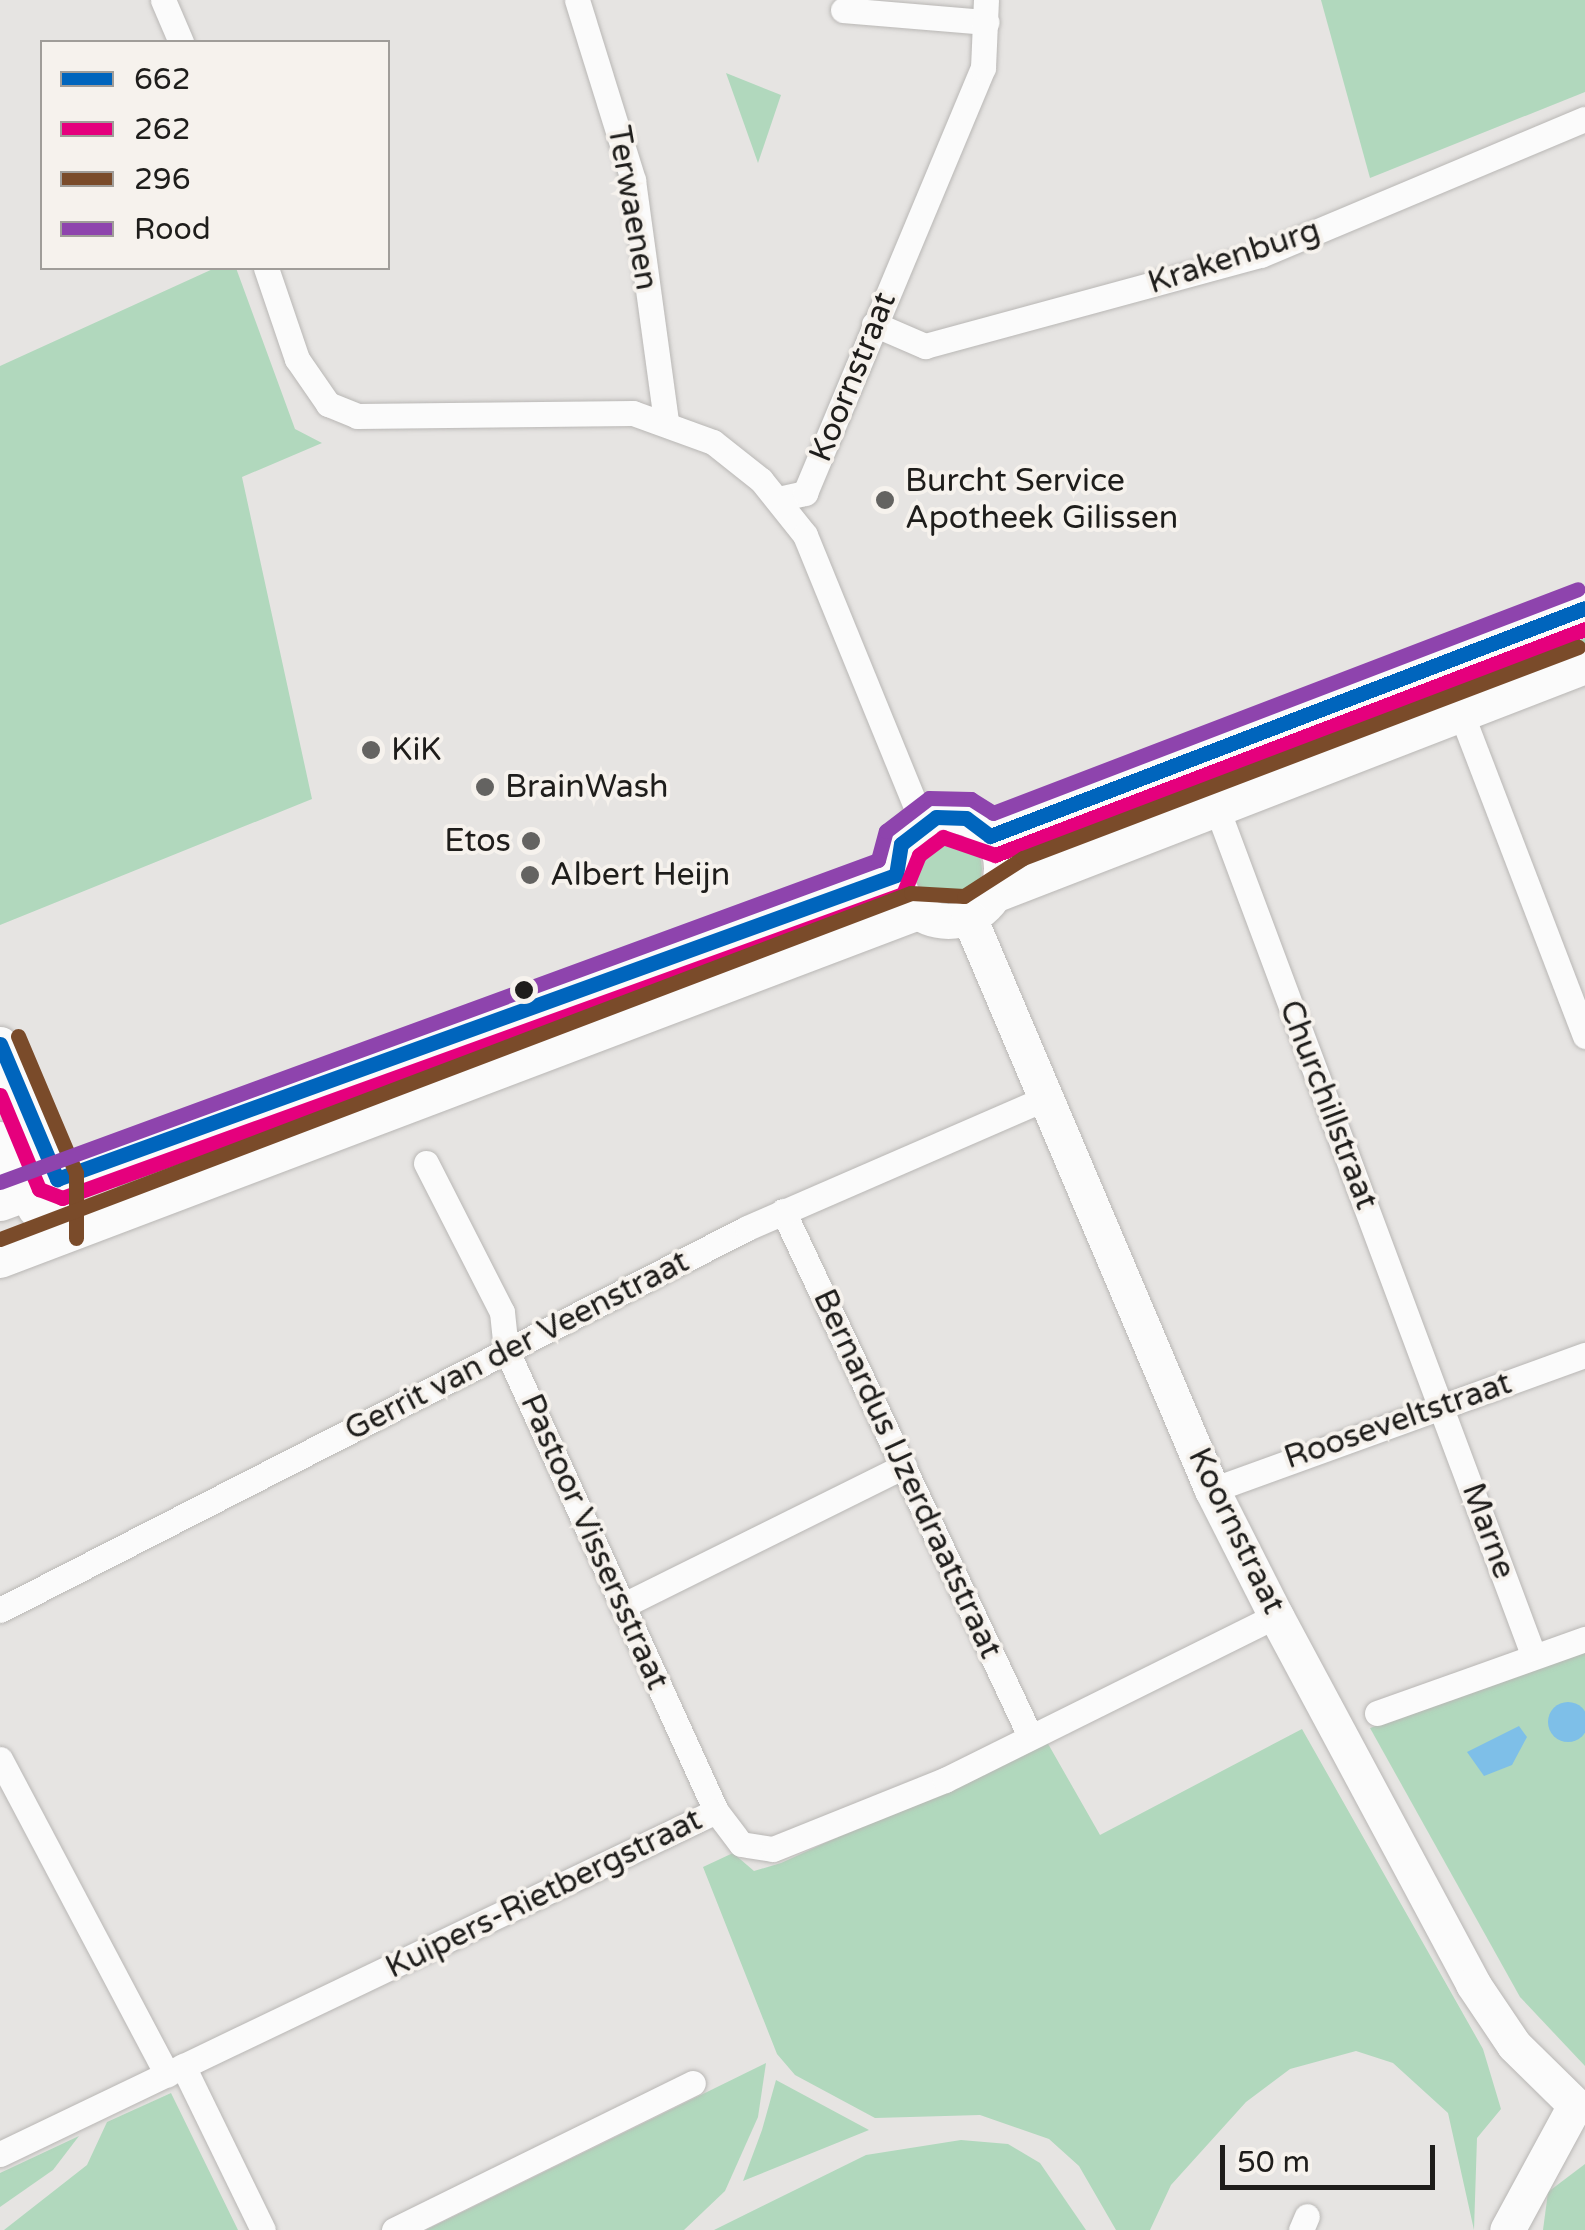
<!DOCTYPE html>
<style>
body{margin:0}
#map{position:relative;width:1585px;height:2230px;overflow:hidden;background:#e6e4e2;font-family:"Varela Round",sans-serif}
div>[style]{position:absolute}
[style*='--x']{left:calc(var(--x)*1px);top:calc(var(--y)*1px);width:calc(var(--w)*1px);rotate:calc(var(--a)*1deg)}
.green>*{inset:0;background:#b1d8bd}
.round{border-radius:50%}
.water>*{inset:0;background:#7ebfe8}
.roads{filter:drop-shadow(0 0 2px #b9b7b5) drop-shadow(0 0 2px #b9b7b5)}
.street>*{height:25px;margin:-12.5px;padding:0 12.5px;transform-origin:12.5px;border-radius:12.5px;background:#fbfbfb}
.secondary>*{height:35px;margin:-17.5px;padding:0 17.5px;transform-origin:17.5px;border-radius:17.5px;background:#fbfbfb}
.secondary>.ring{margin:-17.5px;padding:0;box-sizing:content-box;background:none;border:35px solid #fbfbfb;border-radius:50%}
.bus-1>*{height:15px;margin:-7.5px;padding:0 7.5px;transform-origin:7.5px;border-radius:7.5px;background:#0065bd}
.bus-2>*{height:15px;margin:-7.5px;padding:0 7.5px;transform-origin:7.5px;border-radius:7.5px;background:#e5007d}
.bus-3>*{height:15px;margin:-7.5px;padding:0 7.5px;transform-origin:7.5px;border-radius:7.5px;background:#7a4b2a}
.bus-4>*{height:15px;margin:-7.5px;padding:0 7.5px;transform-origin:7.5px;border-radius:7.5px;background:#8e44ad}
.dots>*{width:28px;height:28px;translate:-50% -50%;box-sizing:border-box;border:5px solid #f6f2ed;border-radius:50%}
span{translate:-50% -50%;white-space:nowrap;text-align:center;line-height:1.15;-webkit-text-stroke:8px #f6f2ed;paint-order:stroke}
.street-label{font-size:32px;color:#1e1d1b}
.poi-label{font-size:32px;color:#1e1d1b}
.left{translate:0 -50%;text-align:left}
.right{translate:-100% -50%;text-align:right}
.legend{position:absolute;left:40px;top:40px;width:350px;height:230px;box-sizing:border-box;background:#f6f2ed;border:2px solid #a09d99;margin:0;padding:12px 18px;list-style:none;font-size:30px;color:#1e1d1b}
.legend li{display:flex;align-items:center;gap:20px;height:50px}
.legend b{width:50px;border:2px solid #a09d99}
.scale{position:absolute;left:1220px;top:2145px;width:215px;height:45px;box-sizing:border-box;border:5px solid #1e1d1b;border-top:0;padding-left:12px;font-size:30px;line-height:35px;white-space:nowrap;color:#1e1d1b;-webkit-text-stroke:8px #f6f2ed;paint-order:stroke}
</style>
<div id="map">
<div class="green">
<i style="clip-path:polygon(1321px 0,1585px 0,1585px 92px,1370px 178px)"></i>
<i style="clip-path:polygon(726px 73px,781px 95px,758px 163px)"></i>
<i style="clip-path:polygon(215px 268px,236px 268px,295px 429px,322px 443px,242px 477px,312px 799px,0 925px,0 366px)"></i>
<i style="clip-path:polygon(1585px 624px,1585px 653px,1471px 696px,1467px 670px)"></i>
<i style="clip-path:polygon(1421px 688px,1437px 709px,1028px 866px,1021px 840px)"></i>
<i class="round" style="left:914px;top:835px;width:68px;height:68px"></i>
<i style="clip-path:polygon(874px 890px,893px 912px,123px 1196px,116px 1185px,115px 1172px)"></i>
<i style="clip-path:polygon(1585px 1651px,1585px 2066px,1520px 1997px,1370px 1728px)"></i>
<i style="clip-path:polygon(1302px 1729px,1483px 2049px,1501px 2109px,1477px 2138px,1474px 2230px,1448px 2113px,1393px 2063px,1356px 2051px,1290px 2069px,1246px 2102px,1171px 2185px,1150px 2230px,1116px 2230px,1079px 2166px,1049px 2139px,980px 2115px,875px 2118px,795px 2075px,777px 2054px,703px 1867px,733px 1853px,754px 1871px,781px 1863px,1047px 1742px,1100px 1835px)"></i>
<i style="clip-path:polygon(766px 2063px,758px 2117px,725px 2191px,684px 2230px,426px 2230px)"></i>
<i style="clip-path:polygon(776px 2080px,869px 2130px,743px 2181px,762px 2130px)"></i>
<i style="clip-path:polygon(171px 2093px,238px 2230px,4px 2230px,87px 2165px,107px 2122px)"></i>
<i style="clip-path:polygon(79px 2136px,53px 2170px,0 2207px,0 2173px)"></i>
<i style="clip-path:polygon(961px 2140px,1008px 2144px,1040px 2163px,1086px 2230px,714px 2230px,866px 2155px)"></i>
<i style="clip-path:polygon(1585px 2164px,1585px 2230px,1543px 2230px,1548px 2192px)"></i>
</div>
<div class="water">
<i class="round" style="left:1548px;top:1702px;width:40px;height:40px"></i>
<i style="clip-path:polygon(1519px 1726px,1527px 1737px,1512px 1765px,1484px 1776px,1467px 1752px)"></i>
</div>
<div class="roads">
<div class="street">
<i style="--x:163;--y:0;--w:46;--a:66.8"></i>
<i style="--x:577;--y:0;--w:189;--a:72.7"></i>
<i style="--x:633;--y:180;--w:243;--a:82.2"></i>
<i style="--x:843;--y:10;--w:144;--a:4.8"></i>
<i style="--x:266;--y:268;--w:96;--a:71.2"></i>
<i style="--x:297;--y:359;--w:55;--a:55.4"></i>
<i style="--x:328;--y:404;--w:31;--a:22"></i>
<i style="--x:357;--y:416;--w:276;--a:-0.6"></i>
<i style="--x:633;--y:413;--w:85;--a:19.9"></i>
<i style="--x:713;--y:442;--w:61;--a:38.4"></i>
<i style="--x:761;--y:480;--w:70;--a:51.3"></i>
<i style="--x:805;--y:535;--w:310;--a:67.8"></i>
<i style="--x:874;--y:324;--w:56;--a:23.3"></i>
<i style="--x:925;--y:346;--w:348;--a:-15.2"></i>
<i style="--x:1261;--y:255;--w:351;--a:-22.8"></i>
<i style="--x:783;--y:498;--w:23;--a:-13"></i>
<i style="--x:805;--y:493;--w:461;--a:-67.3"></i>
<i style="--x:983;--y:68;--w:68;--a:-87.5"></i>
<i style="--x:1461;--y:713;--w:346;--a:69"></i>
<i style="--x:1216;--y:806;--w:908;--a:69.51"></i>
<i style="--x:426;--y:1163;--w:167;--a:63"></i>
<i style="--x:502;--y:1312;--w:37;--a:84"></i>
<i style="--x:506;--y:1349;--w:507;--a:65.56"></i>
<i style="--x:783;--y:1211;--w:580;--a:64.8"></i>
<i style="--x:1212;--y:1490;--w:397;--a:-19.9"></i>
<i style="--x:622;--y:1606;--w:315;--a:-26.4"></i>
<i style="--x:0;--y:1610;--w:839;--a:-27.08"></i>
<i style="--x:747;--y:1228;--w:322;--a:-23.5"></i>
<i style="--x:1377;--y:1713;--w:221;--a:-19.6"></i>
<i style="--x:0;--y:1759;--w:357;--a:62.1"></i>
<i style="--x:183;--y:2066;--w:182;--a:64"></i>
<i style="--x:0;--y:2154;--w:794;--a:-25.6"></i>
<i style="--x:716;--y:1811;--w:41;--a:52.9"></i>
<i style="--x:741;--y:1844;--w:32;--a:9"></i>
<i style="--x:773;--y:1849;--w:185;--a:-21.9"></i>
<i style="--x:945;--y:1780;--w:369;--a:-26.4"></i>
<i style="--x:394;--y:2230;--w:333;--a:-26.2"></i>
<i style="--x:1301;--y:2230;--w:15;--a:-67"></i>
</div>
<div class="secondary">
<i class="ring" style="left:895px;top:815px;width:71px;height:71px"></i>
<i style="--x:990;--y:836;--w:637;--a:-20.97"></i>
<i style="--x:994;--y:895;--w:634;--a:-21.18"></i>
<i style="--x:969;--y:917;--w:622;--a:67.02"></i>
<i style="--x:1212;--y:1490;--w:141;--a:63.1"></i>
<i style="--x:1276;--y:1616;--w:417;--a:61.8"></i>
<i style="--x:1473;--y:1984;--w:73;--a:56.1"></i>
<i style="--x:1514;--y:2045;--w:86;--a:44.5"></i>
<i style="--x:1575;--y:2105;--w:142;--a:118.5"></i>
<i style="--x:0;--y:1044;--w:147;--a:67.1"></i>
<i style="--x:57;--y:1179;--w:59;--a:91"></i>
<i style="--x:0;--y:1139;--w:78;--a:63.4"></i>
<i style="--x:0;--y:1203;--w:954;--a:-20.11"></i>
<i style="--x:0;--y:1260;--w:982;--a:-20.76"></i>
</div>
</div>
<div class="bus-1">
<i style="--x:0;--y:1044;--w:147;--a:67.1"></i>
<i style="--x:57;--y:1179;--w:892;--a:-19.92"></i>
<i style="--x:896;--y:875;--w:31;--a:-81"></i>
<i style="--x:901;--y:844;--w:44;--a:-37.6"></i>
<i style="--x:936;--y:817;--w:30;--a:2"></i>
<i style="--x:966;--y:818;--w:30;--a:37"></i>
<i style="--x:990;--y:836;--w:637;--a:-20.97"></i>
</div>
<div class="bus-2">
<i style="--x:0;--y:1095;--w:102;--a:67.5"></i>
<i style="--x:39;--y:1189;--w:25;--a:21"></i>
<i style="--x:62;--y:1198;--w:894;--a:-19.87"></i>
<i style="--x:903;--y:894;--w:42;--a:-67.7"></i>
<i style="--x:919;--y:855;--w:30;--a:-37"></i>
<i style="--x:943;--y:837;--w:55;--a:19.1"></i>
<i style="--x:995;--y:855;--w:632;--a:-20.96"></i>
</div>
<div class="bus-3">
<i style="--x:18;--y:1036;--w:149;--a:67.1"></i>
<i style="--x:76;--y:1173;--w:65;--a:90"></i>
<i style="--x:0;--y:1239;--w:974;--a:-20.8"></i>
<i style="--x:911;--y:893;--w:53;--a:3.2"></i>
<i style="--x:964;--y:896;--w:70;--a:-32.8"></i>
<i style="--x:1023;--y:858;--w:594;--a:-20.82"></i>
</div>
<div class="bus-4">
<i style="--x:0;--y:1182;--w:935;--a:-20.14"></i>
<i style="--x:878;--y:860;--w:30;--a:-75"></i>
<i style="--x:886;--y:831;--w:54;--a:-37.5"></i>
<i style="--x:929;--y:798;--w:42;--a:1.4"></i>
<i style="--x:971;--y:799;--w:26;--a:32"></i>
<i style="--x:993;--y:813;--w:626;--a:-20.95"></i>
</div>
<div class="dots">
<i style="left:885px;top:500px;background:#646361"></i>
<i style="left:371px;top:750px;background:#646361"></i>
<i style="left:485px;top:787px;background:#646361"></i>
<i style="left:531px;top:841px;background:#646361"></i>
<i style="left:530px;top:875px;background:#646361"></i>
<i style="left:524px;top:990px;background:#1e1d1b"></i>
</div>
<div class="street-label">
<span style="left:632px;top:208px;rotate:80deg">Terwaenen</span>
<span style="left:1234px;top:257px;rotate:-18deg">Krakenburg</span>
<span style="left:853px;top:377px;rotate:-68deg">Koornstraat</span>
<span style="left:1328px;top:1105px;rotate:69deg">Churchillstraat</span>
<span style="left:517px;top:1346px;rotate:-27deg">Gerrit van der Veenstraat</span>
<span style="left:1398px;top:1421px;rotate:-19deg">Rooseveltstraat</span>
<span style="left:907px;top:1474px;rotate:65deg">Bernardus IJzerdraatstraat</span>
<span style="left:1236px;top:1531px;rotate:64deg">Koornstraat</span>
<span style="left:1488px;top:1531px;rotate:70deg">Marne</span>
<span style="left:594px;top:1542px;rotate:66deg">Pastoor Vissersstraat</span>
<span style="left:544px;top:1894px;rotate:-26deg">Kuipers-Rietbergstraat</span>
</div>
<div class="poi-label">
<span class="left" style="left:905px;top:500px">Burcht Service<br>Apotheek Gilissen</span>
<span class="left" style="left:391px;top:750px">KiK</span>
<span class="left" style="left:505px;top:787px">BrainWash</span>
<span class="right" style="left:511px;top:841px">Etos</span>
<span class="left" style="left:550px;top:875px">Albert Heijn</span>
</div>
<ul class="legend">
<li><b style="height:12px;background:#0065bd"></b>662</li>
<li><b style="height:12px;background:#e5007d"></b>262</li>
<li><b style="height:12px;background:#7a4b2a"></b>296</li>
<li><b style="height:12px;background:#8e44ad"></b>Rood</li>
</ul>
<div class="scale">50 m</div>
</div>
